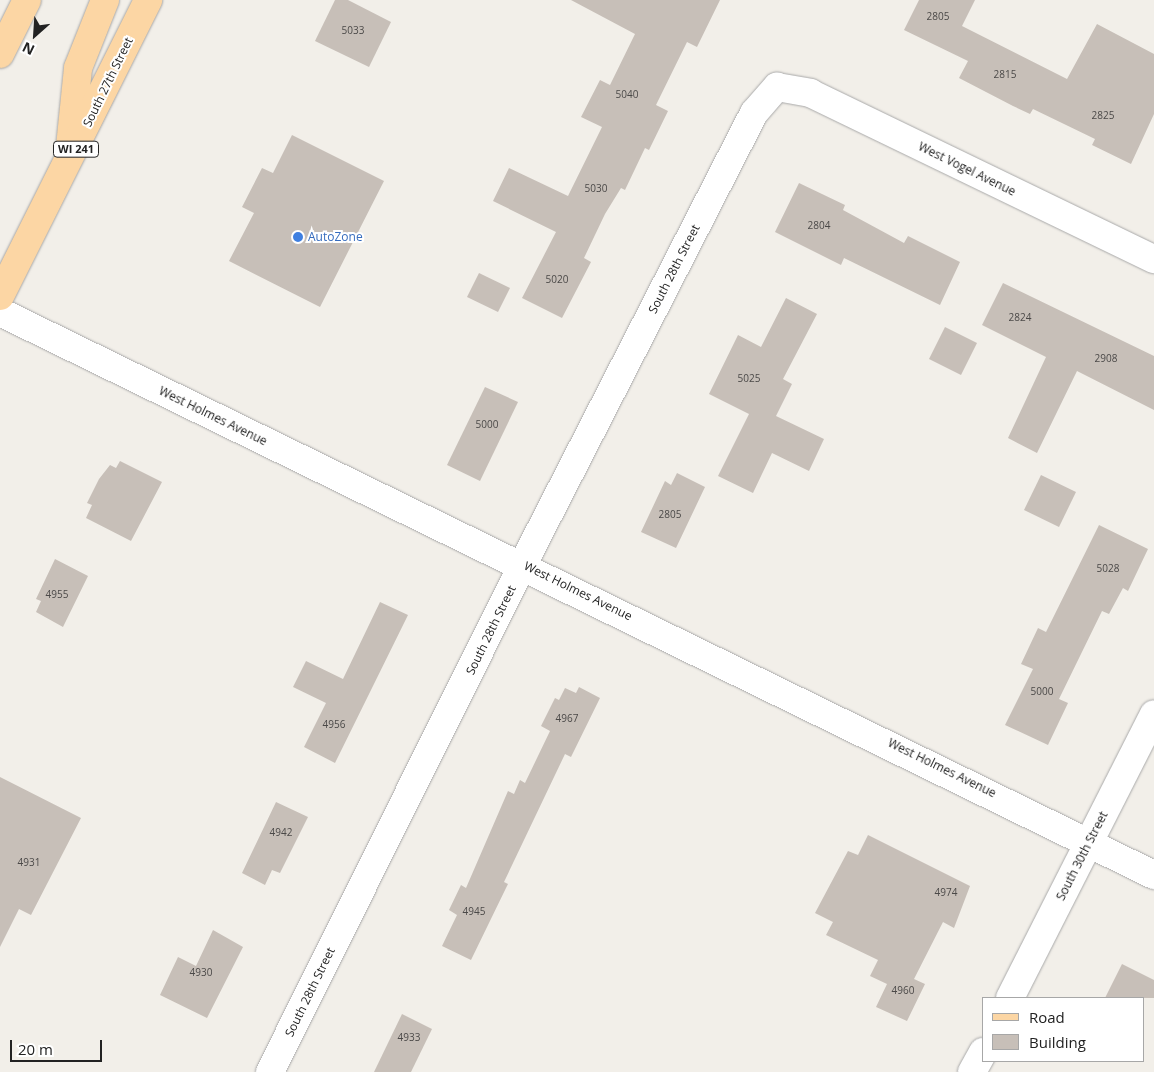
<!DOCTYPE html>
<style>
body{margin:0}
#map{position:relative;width:1154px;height:1072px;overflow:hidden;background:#f2efe9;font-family:"Open Sans",sans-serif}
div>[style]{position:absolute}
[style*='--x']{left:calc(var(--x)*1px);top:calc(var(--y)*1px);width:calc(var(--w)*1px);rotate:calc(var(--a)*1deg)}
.building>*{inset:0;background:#c7bfb8}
.roads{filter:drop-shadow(0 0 1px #a9a9a9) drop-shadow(0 0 1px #a9a9a9)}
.street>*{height:28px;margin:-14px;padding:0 14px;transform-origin:14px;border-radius:14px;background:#fff}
.primary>*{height:28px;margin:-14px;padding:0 14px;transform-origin:14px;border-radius:14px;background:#fcd6a4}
.dots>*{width:14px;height:14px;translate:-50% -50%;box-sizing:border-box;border:2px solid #fff;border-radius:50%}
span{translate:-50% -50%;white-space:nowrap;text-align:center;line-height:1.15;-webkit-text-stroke:4px #fff;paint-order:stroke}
.number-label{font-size:10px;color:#4b4948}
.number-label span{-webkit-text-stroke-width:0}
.shield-label span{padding:1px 4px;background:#fff;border:1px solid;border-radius:4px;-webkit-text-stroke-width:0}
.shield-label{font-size:11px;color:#222;font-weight:700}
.street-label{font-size:12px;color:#222}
.shop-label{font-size:12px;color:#366cbe}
.left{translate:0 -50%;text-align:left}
.legend{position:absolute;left:982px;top:997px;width:162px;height:65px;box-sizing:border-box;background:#fff;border:1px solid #a7a7a7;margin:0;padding:6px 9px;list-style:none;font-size:15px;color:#222}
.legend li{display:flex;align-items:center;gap:10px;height:25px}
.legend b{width:25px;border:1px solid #a7a7a7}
.north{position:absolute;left:10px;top:10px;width:50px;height:50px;-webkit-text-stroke:4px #fff;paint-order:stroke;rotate:206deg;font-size:14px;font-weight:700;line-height:20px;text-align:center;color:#222}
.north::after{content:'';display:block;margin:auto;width:18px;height:22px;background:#222;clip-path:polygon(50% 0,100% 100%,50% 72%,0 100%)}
.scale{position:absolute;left:10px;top:1040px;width:92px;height:22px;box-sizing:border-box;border:2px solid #222;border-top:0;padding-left:6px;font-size:15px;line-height:18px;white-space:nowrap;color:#222;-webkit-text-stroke:4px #fff;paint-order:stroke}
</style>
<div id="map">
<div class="building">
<i style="clip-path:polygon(335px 0,348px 0,391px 22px,369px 67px,315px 41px)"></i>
<i style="clip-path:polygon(571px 0,720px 0,697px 47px,687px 42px,656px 105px,668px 111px,649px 150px,645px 148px,625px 190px,621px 188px,605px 214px,584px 258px,591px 262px,562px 318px,522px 298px,556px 232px,493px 201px,509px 168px,568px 196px,602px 127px,581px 117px,600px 80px,610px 85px,635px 34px)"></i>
<i style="clip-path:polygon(919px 0,975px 0,962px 26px,1067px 79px,1097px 24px,1154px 54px,1154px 114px,1131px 164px,1092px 145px,1095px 139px,1033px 109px,1030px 114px,1013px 106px,959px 78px,968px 61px,904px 30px)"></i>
<i style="clip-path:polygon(292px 135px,384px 181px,320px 307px,229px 261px,254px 213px,242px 207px,262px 168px,273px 173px)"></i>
<i style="clip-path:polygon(799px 183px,845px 205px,843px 210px,904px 243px,908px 236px,960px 262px,940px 305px,844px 258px,841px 265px,775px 232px)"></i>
<i style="clip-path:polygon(479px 273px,510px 288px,498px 312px,467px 297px)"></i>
<i style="clip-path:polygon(1003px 283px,1154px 356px,1154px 410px,1077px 371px,1037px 453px,1008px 438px,1046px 357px,982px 325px)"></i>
<i style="clip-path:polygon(786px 298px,817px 314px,783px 379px,792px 384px,776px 416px,824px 439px,809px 471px,772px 453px,753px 493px,718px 476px,749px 414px,709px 394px,738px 335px,761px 347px)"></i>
<i style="clip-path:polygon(945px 327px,977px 343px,961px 375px,929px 359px)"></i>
<i style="clip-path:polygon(485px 387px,518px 402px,480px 481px,447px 465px)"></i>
<i style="clip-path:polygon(120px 461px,162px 482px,131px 541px,86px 518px,92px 505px,87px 503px,99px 479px,110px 465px,116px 468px)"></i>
<i style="clip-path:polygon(677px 473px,705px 487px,676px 548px,641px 532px,665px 481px,671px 485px)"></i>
<i style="clip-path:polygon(1041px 475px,1076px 492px,1059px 527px,1024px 510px)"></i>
<i style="clip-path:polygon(1099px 525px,1148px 549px,1128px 591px,1123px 588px,1109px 614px,1102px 611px,1059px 699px,1068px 703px,1048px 745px,1005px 725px,1033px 669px,1021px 664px,1038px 628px,1046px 632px)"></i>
<i style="clip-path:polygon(55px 559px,88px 576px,63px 627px,36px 612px,41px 601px,36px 599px)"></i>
<i style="clip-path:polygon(380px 602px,408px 615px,335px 763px,304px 747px,326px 703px,293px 687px,306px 661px,343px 679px)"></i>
<i style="clip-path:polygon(579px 687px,600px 698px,571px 757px,565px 754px,504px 882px,508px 884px,506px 888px,471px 960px,442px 946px,457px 915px,449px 910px,461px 885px,466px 888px,508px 791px,514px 794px,520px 780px,525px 783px,550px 731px,541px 726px,555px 698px,559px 700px,565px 688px,576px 693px)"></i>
<i style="clip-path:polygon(0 777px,81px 818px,31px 915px,19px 909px,0 947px)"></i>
<i style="clip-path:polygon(276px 802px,308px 817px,280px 873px,272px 870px,265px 885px,242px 873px)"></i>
<i style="clip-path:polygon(868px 835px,970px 886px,954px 928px,943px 922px,914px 979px,925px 984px,907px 1021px,876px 1007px,887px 984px,870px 976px,878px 960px,826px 935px,833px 922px,815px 913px,848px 851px,858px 855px)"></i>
<i style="clip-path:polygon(213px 930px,243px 947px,207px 1018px,160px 995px,178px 957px,196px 966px)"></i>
<i style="clip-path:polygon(1122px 964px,1154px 980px,1154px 998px,1105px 998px)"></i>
<i style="clip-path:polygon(402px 1014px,432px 1029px,411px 1072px,374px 1072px)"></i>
</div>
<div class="roads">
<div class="street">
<i style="--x:0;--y:312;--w:1284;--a:26.01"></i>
<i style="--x:1010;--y:998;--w:318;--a:-63.1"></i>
<i style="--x:270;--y:1072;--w:568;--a:-63.53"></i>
<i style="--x:523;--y:564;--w:507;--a:-62.88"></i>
<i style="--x:754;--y:113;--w:35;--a:-49"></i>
<i style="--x:777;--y:87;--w:34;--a:10"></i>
<i style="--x:810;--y:93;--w:382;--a:25.8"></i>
<i style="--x:972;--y:1072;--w:23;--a:-61"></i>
</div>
<div class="primary">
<i style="--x:0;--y:54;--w:60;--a:-63.4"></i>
<i style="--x:70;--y:147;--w:79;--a:-84.2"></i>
<i style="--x:78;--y:68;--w:73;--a:-68.3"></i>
<i style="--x:0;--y:296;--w:331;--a:-63.4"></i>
</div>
</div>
<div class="dots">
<i style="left:298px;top:237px;background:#3f7fe0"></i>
</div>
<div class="number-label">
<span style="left:938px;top:17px">2805</span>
<span style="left:353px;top:31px">5033</span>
<span style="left:1005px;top:75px">2815</span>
<span style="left:627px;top:95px">5040</span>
<span style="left:1103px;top:116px">2825</span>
<span style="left:596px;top:189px">5030</span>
<span style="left:819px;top:226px">2804</span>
<span style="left:557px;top:280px">5020</span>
<span style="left:1020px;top:318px">2824</span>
<span style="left:1106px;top:359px">2908</span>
<span style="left:749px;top:379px">5025</span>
<span style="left:487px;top:425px">5000</span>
<span style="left:670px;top:515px">2805</span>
<span style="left:1108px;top:569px">5028</span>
<span style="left:57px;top:595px">4955</span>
<span style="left:1042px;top:692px">5000</span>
<span style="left:567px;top:719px">4967</span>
<span style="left:334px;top:725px">4956</span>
<span style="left:281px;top:833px">4942</span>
<span style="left:29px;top:863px">4931</span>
<span style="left:946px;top:893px">4974</span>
<span style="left:474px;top:912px">4945</span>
<span style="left:201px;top:973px">4930</span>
<span style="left:903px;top:991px">4960</span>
<span style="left:409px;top:1038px">4933</span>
</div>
<div class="shield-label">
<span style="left:76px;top:149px">WI 241</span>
</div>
<div class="street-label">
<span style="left:108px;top:82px;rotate:-64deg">South 27th Street</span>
<span style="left:967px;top:169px;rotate:26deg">West Vogel Avenue</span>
<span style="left:674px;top:269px;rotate:-63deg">South 28th Street</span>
<span style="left:213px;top:416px;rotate:26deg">West Holmes Avenue</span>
<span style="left:578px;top:591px;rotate:26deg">West Holmes Avenue</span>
<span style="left:491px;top:630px;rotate:-64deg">South 28th Street</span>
<span style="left:942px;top:768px;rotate:26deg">West Holmes Avenue</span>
<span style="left:1082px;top:856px;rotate:-63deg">South 30th Street</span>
<span style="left:310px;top:992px;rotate:-64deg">South 28th Street</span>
</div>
<div class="shop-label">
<span class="left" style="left:308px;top:237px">AutoZone</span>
</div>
<ul class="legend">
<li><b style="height:6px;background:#fcd6a4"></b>Road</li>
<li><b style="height:14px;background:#c7bfb8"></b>Building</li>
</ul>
<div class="north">N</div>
<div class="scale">20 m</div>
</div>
